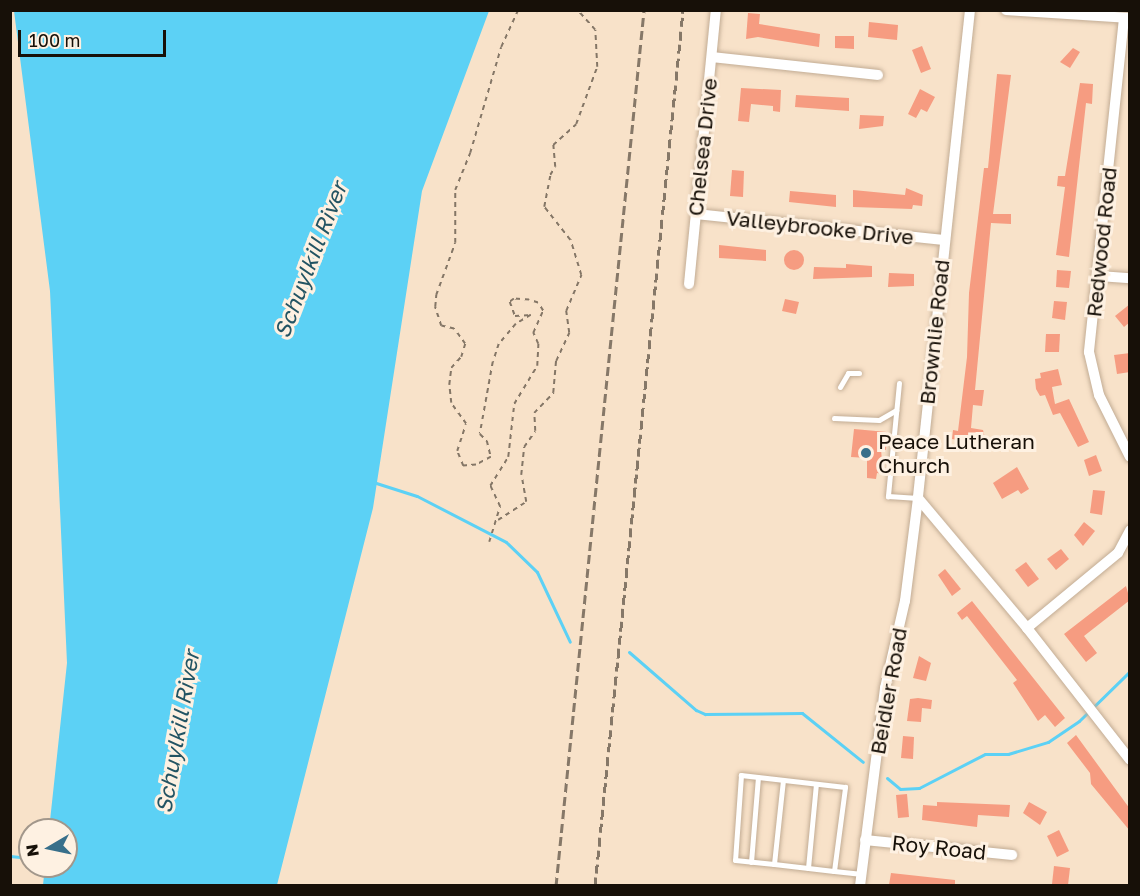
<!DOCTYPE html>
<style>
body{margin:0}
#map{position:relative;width:1140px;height:896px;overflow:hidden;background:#f8e2c9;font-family:"Golos Text",sans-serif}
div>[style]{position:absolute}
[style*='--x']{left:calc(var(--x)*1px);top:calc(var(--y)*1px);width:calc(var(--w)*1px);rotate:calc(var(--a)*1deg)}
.water>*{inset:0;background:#5cd1f5}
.stream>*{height:3px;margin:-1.5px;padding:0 1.5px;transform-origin:1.5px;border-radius:1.5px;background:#5cd1f5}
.building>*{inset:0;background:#f69c81}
.round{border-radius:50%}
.path>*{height:1.5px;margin-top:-0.75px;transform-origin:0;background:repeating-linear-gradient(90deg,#847666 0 4.5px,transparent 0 9px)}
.roads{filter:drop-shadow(0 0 2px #c2ac94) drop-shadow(0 0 2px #c2ac94)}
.lane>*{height:5px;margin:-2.5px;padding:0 2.5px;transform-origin:2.5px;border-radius:2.5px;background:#fff}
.street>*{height:10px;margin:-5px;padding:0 5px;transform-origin:5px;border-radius:5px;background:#fff}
.rail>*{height:3px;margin-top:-1.5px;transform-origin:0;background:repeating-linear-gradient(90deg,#867868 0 9px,transparent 0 13.5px)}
.dots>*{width:16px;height:16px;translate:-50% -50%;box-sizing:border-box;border:3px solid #fef1e2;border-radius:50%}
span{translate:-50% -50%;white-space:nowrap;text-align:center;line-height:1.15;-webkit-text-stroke:6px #fef1e2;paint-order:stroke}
.street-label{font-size:21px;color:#171008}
.poi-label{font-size:21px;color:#171008}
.left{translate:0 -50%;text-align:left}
.water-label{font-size:22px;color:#235463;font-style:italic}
.frame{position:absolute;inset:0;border:12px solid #171008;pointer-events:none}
.north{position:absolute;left:18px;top:818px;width:60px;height:60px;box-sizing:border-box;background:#fef1e2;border:2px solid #a2978b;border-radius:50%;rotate:261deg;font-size:16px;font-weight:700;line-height:24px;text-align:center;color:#171008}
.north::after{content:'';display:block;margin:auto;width:21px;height:27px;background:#386f8a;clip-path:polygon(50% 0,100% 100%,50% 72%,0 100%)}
.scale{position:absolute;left:18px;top:30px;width:148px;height:27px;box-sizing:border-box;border:3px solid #171008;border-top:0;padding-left:8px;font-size:18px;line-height:21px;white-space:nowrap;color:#171008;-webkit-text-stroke:4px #fef1e2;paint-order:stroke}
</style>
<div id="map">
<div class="water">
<i style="clip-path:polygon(14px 11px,489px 11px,422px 191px,373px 508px,277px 885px,43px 885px,45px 866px,66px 866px,66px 830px,49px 830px,67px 663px,50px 291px)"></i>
</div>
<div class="stream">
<i style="--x:373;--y:482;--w:46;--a:17.7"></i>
<i style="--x:417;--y:496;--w:100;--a:27.3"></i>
<i style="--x:506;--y:542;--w:43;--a:44.1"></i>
<i style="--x:537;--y:572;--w:77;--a:64.8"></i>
<i style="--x:629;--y:652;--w:89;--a:40.9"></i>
<i style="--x:696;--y:710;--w:10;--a:24"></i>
<i style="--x:705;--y:714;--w:97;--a:-0.6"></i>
<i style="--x:802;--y:713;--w:78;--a:38.8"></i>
<i style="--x:887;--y:778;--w:17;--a:40"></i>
<i style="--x:900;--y:789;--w:19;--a:-3"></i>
<i style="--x:919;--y:788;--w:74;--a:-27.3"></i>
<i style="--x:985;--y:754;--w:23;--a:0"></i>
<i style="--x:1008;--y:754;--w:42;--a:-16.7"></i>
<i style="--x:1048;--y:742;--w:37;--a:-34"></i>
<i style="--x:1079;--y:721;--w:71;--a:-44.4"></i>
<i style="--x:10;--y:856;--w:20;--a:6"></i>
</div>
<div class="building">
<i style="clip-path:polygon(748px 13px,760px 14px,759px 24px,820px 34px,819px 47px,758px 37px,746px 39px)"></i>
<i style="clip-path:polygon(869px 22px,898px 25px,897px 40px,868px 37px)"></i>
<i style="clip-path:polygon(835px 36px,854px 36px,854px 49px,835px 48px)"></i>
<i style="clip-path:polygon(922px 46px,931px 69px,921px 73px,912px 50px)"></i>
<i style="clip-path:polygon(1073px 48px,1080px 52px,1070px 68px,1060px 62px)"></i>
<i style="clip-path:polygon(997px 74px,1011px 75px,993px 214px,1011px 214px,1011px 224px,991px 223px,975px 390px,984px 390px,982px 406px,973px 405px,971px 428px,983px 430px,985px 438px,978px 443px,968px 442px,952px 439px,953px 430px,958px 431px,967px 357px,969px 293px,984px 168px,988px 168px)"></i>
<i style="clip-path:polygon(1080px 83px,1093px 84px,1092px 104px,1086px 103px,1069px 257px,1056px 255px,1065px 187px,1057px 186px,1058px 176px,1065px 176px)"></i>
<i style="clip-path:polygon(741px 88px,781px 90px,780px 112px,773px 111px,773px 106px,751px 104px,749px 122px,738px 121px)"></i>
<i style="clip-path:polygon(920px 89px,935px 97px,927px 112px,921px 109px,916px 118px,908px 114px)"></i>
<i style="clip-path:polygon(796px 95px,849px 98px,849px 111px,795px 107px)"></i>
<i style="clip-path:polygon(860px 115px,884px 116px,883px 126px,859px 129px)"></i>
<i style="clip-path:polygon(732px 170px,744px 171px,743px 197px,730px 196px)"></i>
<i style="clip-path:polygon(906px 188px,923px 195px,922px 206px,913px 205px,912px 209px,853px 207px,853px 190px,905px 195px)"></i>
<i style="clip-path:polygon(790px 191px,836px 195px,836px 207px,789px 202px)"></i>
<i style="clip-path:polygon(719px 245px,766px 250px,766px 261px,719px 258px)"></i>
<i class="round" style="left:784px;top:250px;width:20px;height:20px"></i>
<i style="clip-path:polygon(846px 264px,872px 266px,872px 277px,813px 279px,814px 267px,846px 268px)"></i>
<i style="clip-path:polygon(1057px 270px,1071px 271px,1069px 288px,1056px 287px)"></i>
<i style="clip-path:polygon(889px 273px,914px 274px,914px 286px,888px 287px)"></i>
<i style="clip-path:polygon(785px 299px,799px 302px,796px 314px,782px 311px)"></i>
<i style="clip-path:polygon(1054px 301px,1067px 302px,1065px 320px,1052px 318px)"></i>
<i style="clip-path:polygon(1130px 304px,1130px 322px,1124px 327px,1115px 316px)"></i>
<i style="clip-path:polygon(1046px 334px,1060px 334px,1059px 352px,1045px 352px)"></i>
<i style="clip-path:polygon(1130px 353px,1130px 372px,1117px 374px,1114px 355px)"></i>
<i style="clip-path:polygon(1058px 369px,1062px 385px,1052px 387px,1055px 404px,1069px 399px,1089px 442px,1078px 447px,1060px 413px,1053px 415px,1045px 395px,1040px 396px,1036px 389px,1035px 379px,1041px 378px,1040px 373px)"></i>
<i style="clip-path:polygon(854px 429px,887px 432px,886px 450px,881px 449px,883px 474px,877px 473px,876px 479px,867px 478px,867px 458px,851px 457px)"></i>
<i style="clip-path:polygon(1096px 455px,1102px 471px,1089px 476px,1084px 460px)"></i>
<i style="clip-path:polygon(1017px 467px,1029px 489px,1021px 494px,1018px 490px,1002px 499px,993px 483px)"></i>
<i style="clip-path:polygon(1093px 490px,1105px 491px,1102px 515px,1090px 513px)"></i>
<i style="clip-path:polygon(1084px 522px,1095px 531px,1083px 546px,1074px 535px)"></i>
<i style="clip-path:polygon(1061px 549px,1069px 559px,1056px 570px,1047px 559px)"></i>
<i style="clip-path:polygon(1026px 562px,1039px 579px,1028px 587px,1015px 570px)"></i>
<i style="clip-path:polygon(945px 569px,961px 589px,952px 596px,938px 575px)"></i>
<i style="clip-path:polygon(1126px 586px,1130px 600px,1084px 636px,1097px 653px,1086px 662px,1064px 634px)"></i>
<i style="clip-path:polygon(972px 601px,1065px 718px,1055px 727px,1045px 715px,1038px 721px,1013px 683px,1017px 680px,967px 616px,962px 620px,957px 613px)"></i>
<i style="clip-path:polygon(919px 656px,931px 663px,926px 681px,913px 678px)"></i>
<i style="clip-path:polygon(918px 698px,932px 700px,931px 709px,922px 708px,921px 722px,907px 721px,910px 699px)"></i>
<i style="clip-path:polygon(1076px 735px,1130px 809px,1130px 831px,1091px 784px,1090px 773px,1067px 743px)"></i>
<i style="clip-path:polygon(903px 736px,914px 737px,913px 759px,901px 758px)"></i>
<i style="clip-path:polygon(907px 794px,909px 817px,898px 818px,896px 795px)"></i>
<i style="clip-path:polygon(937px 802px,1010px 805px,1009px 817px,978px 815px,977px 827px,922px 820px,923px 805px,937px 806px)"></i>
<i style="clip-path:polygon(1029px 802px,1047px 812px,1040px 825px,1023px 813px)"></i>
<i style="clip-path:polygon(1059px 830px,1069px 851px,1057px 857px,1047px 836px)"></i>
<i style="clip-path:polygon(1054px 866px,1070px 868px,1068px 885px,1052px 884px)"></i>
<i style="clip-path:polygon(891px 873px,955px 880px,955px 885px,889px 885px)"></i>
</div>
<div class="path">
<i style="--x:498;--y:520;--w:33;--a:-33"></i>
<i style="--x:526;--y:502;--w:27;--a:-100"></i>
<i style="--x:521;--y:475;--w:28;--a:-84"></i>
<i style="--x:524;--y:447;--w:19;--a:-55"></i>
<i style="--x:535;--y:431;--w:18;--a:-93"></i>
<i style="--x:534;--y:413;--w:28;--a:-46"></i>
<i style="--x:553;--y:393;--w:32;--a:-85"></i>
<i style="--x:556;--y:361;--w:31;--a:-65"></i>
<i style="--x:569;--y:333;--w:22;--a:-98"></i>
<i style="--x:566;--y:311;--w:39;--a:-67"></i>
<i style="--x:581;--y:275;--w:37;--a:-107"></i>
<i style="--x:570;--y:240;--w:42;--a:-128.2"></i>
<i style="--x:544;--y:207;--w:33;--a:-79"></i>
<i style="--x:550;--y:175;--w:9;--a:-58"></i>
<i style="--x:555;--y:167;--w:22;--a:-95"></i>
<i style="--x:553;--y:145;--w:31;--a:-42"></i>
<i style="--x:576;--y:124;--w:61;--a:-69.8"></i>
<i style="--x:597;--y:67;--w:37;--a:-93"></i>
<i style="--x:595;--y:30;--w:27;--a:-132"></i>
<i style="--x:489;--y:542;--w:37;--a:-73"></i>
<i style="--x:500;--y:507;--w:23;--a:-115"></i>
<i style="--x:490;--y:486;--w:34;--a:-58"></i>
<i style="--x:508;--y:457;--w:53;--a:-83.5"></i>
<i style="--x:514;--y:404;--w:44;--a:-58.8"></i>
<i style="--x:537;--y:366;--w:22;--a:-87"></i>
<i style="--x:538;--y:344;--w:12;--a:-114"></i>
<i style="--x:533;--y:333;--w:24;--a:-66"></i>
<i style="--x:543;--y:311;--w:9;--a:-122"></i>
<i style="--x:538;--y:303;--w:9;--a:-162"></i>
<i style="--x:529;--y:300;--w:15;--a:-176"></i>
<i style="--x:514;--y:299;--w:5;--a:143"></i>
<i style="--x:510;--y:302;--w:15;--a:70"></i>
<i style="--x:515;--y:316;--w:16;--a:-4"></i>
<i style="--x:531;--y:315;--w:17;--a:149"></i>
<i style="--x:516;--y:324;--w:26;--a:130"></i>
<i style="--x:499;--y:344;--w:19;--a:108"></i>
<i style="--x:493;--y:362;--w:73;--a:100.2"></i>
<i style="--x:480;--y:434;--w:10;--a:45"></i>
<i style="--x:487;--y:441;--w:16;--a:76"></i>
<i style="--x:491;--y:457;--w:17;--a:152"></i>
<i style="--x:476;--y:465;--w:13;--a:176"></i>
<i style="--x:463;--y:466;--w:16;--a:-112"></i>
<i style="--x:457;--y:451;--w:28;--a:-72"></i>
<i style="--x:466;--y:424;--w:26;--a:-126"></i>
<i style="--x:451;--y:403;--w:18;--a:-96"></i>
<i style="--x:449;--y:385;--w:17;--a:-83"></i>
<i style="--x:451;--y:368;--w:15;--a:-48"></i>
<i style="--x:461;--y:357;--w:14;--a:-73"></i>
<i style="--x:465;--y:344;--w:19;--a:-126"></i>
<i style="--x:454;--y:329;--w:13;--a:-167"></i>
<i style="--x:441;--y:326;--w:20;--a:-108"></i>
<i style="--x:435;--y:307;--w:12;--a:-85"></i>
<i style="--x:436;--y:295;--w:55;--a:-69.9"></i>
<i style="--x:455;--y:243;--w:53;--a:-90"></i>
<i style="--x:455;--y:190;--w:40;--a:-68"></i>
<i style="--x:470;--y:153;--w:110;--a:-73.7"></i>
<i style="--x:501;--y:47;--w:41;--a:-65.3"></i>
</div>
<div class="roads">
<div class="lane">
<i style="--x:899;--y:383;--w:114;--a:95.6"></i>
<i style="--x:888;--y:496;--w:30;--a:4"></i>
<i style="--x:840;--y:387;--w:16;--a:-60"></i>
<i style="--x:848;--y:373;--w:11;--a:0"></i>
<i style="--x:834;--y:418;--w:45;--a:2.5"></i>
<i style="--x:879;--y:420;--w:20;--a:-30"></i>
<i style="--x:751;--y:862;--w:85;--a:-85.3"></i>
<i style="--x:774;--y:864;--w:84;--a:-83.9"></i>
<i style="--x:808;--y:868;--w:84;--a:-84.6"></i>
<i style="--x:834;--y:871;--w:85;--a:-82.5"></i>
<i style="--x:845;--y:787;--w:105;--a:-173.4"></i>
<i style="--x:741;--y:775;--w:85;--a:94"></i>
<i style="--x:735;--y:860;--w:39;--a:6"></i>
<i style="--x:774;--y:864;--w:60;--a:6.7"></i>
<i style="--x:834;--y:871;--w:28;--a:6"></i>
</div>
<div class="street">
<i style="--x:970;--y:10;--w:491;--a:96.1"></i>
<i style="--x:918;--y:498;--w:170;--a:50"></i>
<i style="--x:1027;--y:628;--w:167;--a:52"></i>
<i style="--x:1006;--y:10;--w:123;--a:3.7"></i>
<i style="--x:1124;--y:18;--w:336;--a:96"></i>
<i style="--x:1089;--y:352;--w:44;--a:76.9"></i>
<i style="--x:1099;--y:395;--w:69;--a:63.4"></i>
<i style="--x:712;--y:57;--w:167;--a:6.2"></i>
<i style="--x:696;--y:214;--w:249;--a:6"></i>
<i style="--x:1099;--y:276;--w:31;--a:4"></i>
<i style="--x:689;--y:284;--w:275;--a:-84.4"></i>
<i style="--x:1027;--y:628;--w:118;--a:-39.5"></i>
<i style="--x:1118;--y:553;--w:26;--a:-62"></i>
<i style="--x:865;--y:840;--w:148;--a:5.8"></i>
<i style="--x:860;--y:886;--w:200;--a:-82.8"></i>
<i style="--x:885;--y:688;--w:89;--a:-77.1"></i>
<i style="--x:905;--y:601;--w:104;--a:-82.8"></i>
</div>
</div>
<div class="rail">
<i style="--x:556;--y:886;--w:880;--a:-84.26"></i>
<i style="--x:595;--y:886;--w:880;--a:-84.26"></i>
</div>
<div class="dots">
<i style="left:866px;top:453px;background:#386f8a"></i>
</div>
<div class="street-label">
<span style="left:702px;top:147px;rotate:-84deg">Chelsea Drive</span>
<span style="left:820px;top:227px;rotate:6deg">Valleybrooke Drive</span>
<span style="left:1101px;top:242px;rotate:-84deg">Redwood Road</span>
<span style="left:934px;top:332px;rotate:-84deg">Brownlie Road</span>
<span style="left:888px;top:691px;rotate:-80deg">Beidler Road</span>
<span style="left:939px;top:847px;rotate:6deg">Roy Road</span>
</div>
<div class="poi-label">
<span class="left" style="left:878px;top:453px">Peace Lutheran<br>Church</span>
</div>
<div class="water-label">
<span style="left:310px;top:260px;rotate:-69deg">Schuylkill River</span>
<span style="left:177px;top:732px;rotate:-80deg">Schuylkill River</span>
</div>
<div class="frame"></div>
<div class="north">N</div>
<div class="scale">100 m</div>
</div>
